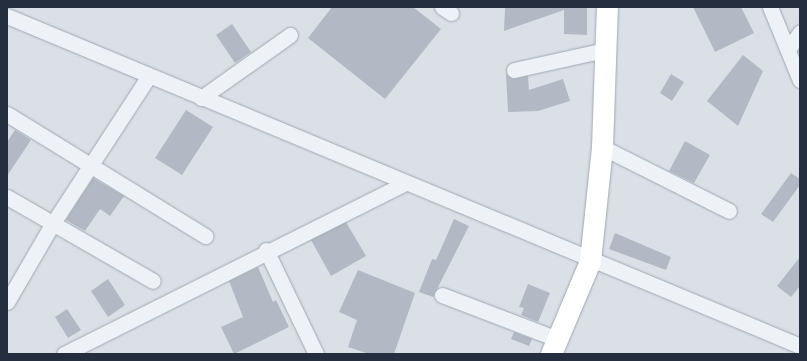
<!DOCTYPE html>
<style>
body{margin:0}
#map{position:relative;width:807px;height:361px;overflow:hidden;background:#dbe0e7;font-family:"Alegreya Sans",sans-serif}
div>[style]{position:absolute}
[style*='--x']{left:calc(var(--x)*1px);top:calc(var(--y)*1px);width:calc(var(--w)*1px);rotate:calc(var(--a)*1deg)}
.building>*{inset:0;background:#b2b9c4}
.roads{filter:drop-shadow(0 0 1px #a0a7b1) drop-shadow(0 0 1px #a0a7b1)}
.street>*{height:15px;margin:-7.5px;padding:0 7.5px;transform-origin:7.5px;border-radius:7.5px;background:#eef1f5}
.secondary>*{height:21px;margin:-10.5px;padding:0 10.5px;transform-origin:10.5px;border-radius:10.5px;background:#fff}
span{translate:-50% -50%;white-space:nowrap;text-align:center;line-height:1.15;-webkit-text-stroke:3px #eaeff5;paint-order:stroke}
.frame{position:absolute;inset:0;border:8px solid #242e3e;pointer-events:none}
</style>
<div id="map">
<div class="building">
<i style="clip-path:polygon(332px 7px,413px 7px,441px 29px,385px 99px,308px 38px)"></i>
<i style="clip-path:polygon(505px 7px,587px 7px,587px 35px,564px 34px,564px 10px,504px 31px)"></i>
<i style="clip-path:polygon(693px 7px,741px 7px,754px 33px,715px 52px)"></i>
<i style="clip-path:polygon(232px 24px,251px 52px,235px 63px,216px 35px)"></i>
<i style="clip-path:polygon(743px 55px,763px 71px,738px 126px,707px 101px)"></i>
<i style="clip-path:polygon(506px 74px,512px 79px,528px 76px,529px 90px,563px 79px,570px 101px,538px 111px,508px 112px)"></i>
<i style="clip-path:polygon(671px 74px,684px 82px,672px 101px,660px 93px)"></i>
<i style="clip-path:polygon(186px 110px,213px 127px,182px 175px,155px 158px)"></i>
<i style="clip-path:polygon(15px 130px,31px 140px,7px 176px,7px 142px)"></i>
<i style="clip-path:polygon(685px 141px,710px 155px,694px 183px,669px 171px)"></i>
<i style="clip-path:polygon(791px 173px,800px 179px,800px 185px,773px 222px,761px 214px)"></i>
<i style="clip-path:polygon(93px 178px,124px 196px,110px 216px,100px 209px,85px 231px,66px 220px)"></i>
<i style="clip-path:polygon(454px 219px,469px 226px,433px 297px,419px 292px,432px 259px,436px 260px)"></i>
<i style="clip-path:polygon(346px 222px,366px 256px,331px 276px,311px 240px)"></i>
<i style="clip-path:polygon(615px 233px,671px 257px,666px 270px,609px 249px)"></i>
<i style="clip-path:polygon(800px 257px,800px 286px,791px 297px,777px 286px)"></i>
<i style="clip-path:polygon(258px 267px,273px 302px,276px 300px,289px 327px,234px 354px,221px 327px,243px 317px,229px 281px)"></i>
<i style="clip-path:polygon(358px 270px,415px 293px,394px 354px,369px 354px,348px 347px,357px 320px,339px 312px)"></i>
<i style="clip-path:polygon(108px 279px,125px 305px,108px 317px,91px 291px)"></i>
<i style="clip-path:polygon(528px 284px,550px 293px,538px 322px,521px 315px,524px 308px,519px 307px)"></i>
<i style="clip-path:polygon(67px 309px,81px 330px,68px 338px,55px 317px)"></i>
<i style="clip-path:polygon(514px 332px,532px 339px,529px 346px,511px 339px)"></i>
</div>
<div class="roads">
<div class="street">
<i style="--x:442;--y:7;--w:11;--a:34"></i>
<i style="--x:770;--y:7;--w:79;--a:67.7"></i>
<i style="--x:7;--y:16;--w:859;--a:22.59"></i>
<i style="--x:789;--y:48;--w:19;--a:-55"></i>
<i style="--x:514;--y:70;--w:93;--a:-12.4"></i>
<i style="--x:201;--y:98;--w:109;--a:-35.3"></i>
<i style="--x:7;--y:114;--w:233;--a:31.6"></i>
<i style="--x:602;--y:147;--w:142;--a:26.7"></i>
<i style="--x:7;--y:197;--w:168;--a:29.9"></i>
<i style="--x:266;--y:250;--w:115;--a:64.3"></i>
<i style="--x:442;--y:295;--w:123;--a:20.9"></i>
<i style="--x:7;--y:302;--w:91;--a:-59.8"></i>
<i style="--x:53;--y:223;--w:176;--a:-56.9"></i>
<i style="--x:64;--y:354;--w:381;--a:-26.6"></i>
</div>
<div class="secondary">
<i style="--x:551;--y:354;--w:101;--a:-67.2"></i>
<i style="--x:590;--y:261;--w:115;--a:-84"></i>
<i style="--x:602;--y:147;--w:140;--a:-88"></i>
</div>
</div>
<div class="frame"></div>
</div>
